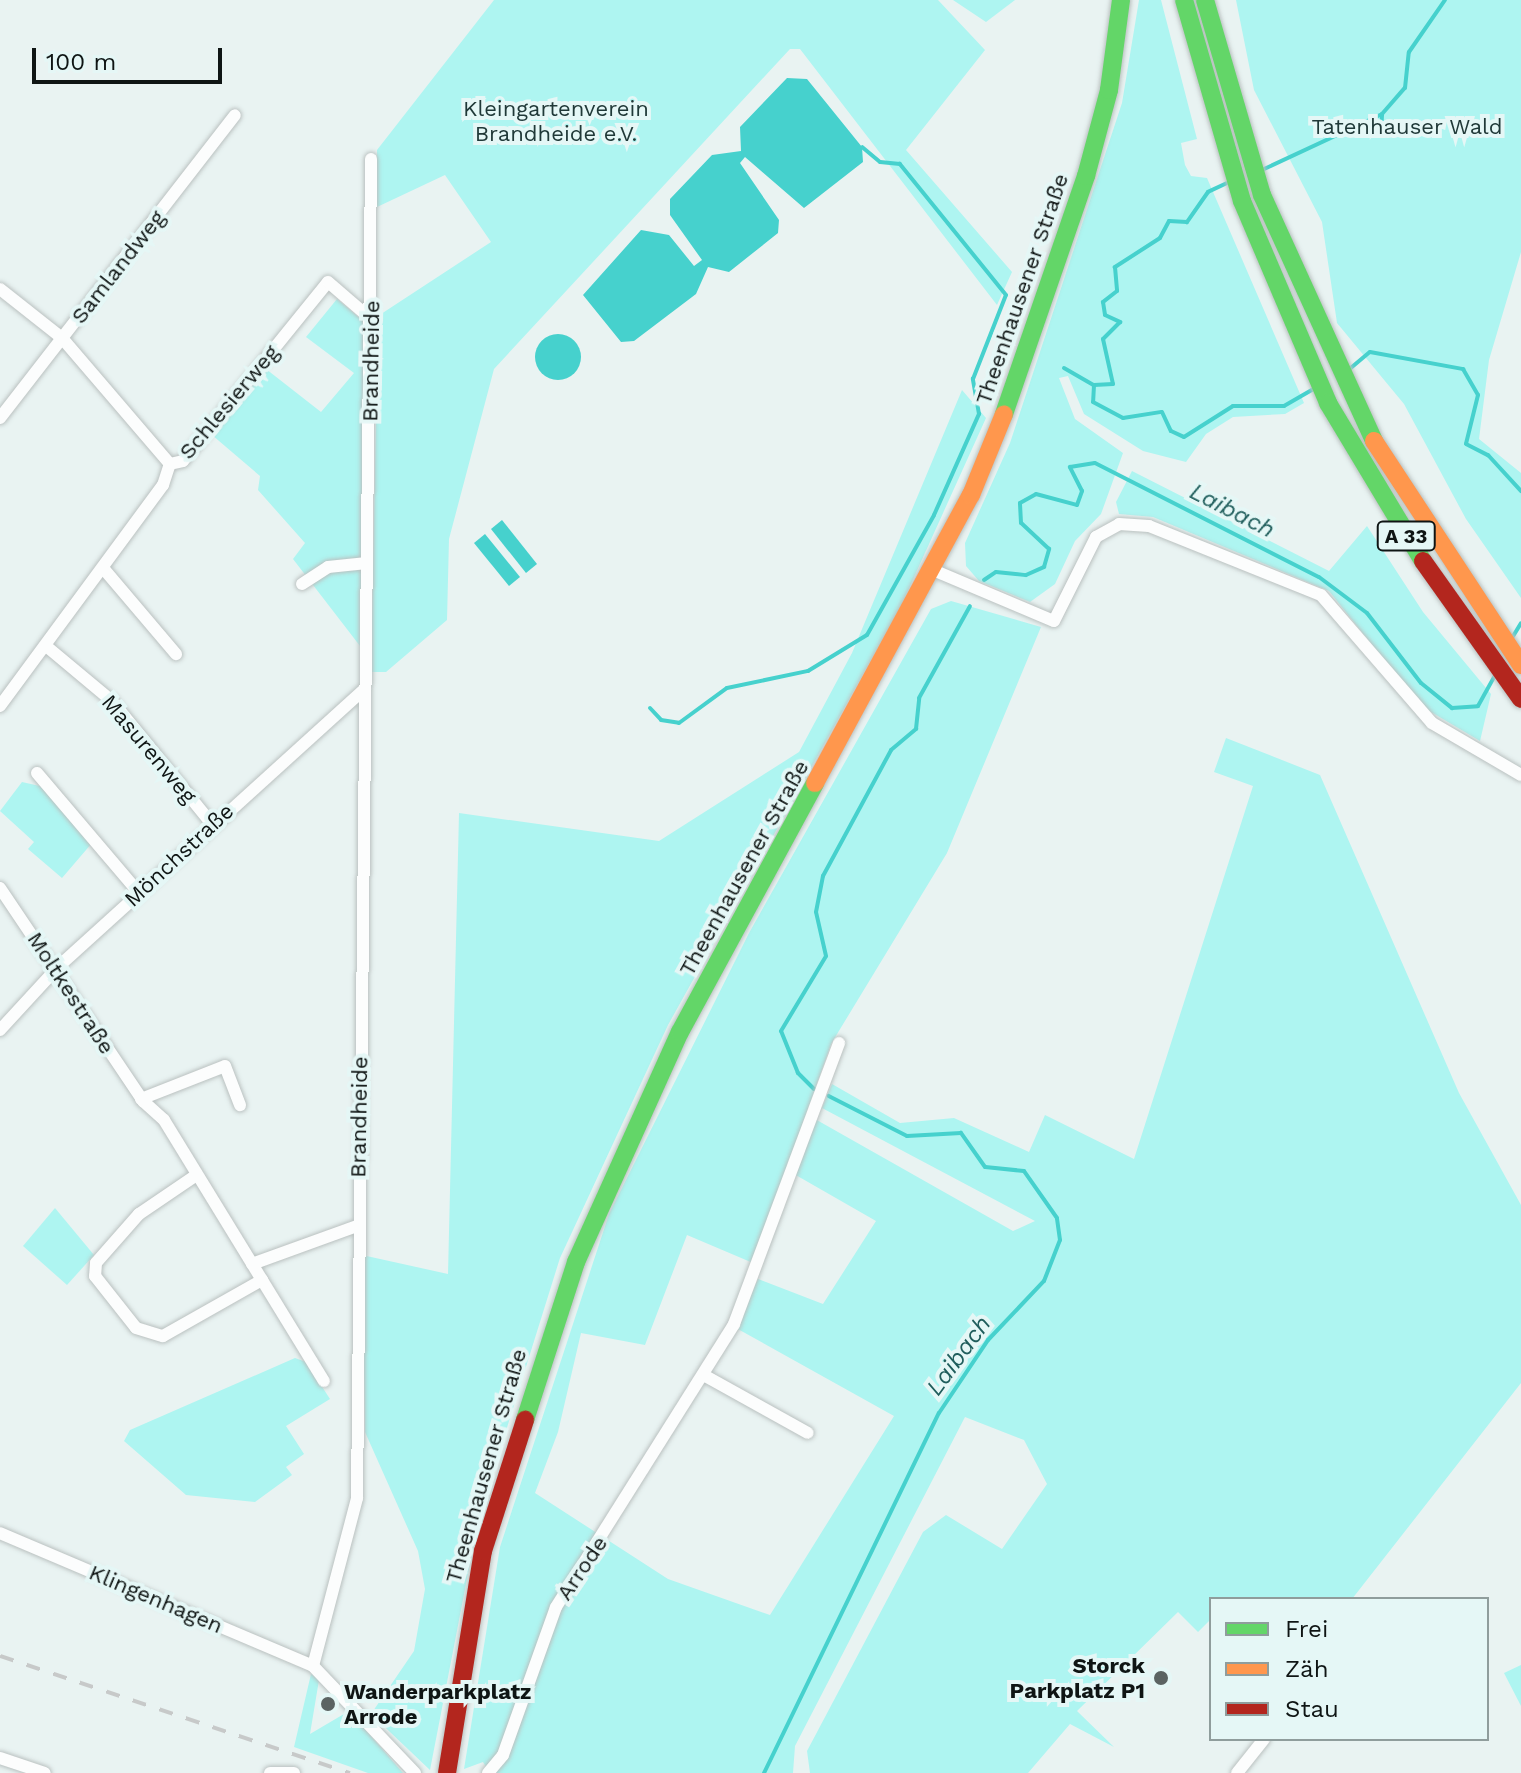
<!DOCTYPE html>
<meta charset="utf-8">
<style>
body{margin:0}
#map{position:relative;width:1521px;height:1773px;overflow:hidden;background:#e9f3f2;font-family:"Work Sans",sans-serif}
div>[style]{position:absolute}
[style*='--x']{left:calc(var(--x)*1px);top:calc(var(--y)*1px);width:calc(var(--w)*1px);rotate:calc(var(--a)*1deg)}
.green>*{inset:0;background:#aef5f1}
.water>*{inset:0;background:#46d1cd}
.round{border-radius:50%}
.stream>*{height:4px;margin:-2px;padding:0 2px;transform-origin:2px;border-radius:2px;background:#46d1cd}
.roads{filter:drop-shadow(0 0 2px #bac1c0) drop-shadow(0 0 2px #bac1c0)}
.street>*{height:12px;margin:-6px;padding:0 6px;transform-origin:6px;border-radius:6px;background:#fcfdfd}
.fast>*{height:18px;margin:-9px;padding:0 9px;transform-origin:9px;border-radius:9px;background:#63d668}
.slow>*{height:18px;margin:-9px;padding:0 9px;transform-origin:9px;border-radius:9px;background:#ff974d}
.jam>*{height:18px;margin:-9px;padding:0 9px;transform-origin:9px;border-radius:9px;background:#b3261e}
.rail>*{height:4px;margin-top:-2px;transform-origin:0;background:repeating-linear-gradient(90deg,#c7c9c9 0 14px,transparent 0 28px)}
.dots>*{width:22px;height:22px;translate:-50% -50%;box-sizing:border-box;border:4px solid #e5f7f6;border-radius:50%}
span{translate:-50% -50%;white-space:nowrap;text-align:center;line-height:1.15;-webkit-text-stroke:8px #e5f7f6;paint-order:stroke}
.shield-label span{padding:2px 6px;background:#e5f7f6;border:2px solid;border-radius:6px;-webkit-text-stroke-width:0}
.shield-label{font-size:20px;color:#0f1514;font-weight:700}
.park-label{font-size:22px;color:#203938}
.street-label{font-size:22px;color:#0f1514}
.poi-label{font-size:22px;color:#0f1514;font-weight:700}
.right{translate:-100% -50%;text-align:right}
.left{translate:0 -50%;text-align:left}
.water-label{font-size:24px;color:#205e5c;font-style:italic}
.legend{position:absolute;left:1209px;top:1597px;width:280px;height:144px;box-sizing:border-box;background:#e5f7f6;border:2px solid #8f9d9c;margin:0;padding:10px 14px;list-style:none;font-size:24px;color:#0f1514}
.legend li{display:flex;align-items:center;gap:16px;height:40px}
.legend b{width:40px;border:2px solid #8f9d9c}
.scale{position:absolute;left:32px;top:48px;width:190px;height:36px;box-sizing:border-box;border:4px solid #0f1514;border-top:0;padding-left:10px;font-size:24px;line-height:28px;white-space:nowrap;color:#0f1514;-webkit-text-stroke:6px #e5f7f6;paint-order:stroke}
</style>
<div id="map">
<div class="green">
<i style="clip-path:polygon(494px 0,938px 0,985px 50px,906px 150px,1012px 272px,997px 305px,800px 49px,790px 49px,494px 369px,449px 539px,447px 620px,386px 672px,371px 672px,378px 316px,491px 242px,445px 175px,377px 207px,377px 150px)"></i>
<i style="clip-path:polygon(953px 0,1015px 0,986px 22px)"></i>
<i style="clip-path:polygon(1139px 0,1161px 0,1197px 139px,1181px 143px,1185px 165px,1191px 176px,1207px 178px,1304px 403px,1285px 414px,1233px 417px,1206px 434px,1186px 462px,1143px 451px,1084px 414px,1068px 376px,1059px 378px,1075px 419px,1123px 453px,1101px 514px,1075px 541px,1055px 584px,1030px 602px,979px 581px,966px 566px,965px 543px,1010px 443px,1122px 103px)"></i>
<i style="clip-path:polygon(1236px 0,1521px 0,1521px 252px,1489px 360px,1479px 439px,1521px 473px,1521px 598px,1466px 519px,1404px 404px,1337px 323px,1322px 222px,1254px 90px)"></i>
<i style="clip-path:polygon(337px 299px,369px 326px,360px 646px,293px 559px,305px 543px,258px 490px,260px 476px,212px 435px,266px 369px,321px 412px,354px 373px,306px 337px)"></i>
<i style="clip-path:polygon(962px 390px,986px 418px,901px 606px,668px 1025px,560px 1258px,479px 1517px,430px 1770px,371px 1714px,414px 1651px,425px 1589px,418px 1551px,365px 1432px,362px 1255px,448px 1274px,459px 813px,659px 841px,799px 752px,852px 653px)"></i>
<i style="clip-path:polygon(1132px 471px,1329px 571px,1367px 526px,1423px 612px,1491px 694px,1480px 741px,1421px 706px,1329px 591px,1153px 517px,1119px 514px,1116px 502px)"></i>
<i style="clip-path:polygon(951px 601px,1041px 627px,947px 853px,831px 1044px,753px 1263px,687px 1235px,645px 1345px,581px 1333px,558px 1432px,535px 1493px,668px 1579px,770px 1615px,894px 1416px,736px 1328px,758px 1279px,823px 1304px,876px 1221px,794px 1174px,815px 1119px,1013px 1231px,1035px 1221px,822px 1108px,832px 1084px,900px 1123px,954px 1118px,1029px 1152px,1045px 1115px,1134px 1159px,1253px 786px,1214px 772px,1226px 738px,1320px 775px,1459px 1093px,1521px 1205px,1521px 1383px,1352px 1599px,1211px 1599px,1211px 1619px,1198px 1632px,1178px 1612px,1077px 1711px,1114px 1747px,1070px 1724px,1028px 1773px,810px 1773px,807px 1751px,923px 1532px,946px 1515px,1002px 1549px,1047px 1484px,1024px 1440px,965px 1417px,795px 1746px,793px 1773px,490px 1773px,483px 1762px,464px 1769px,500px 1547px,609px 1214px,749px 933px,931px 609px)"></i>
<i style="clip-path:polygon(22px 782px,44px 787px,92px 843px,62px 878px,28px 849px,34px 842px,0 811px)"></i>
<i style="clip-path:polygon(55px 1208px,94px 1255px,67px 1285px,23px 1246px)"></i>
<i style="clip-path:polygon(295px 1358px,306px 1362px,330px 1399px,286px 1426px,304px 1454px,286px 1467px,292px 1475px,255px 1502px,186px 1495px,124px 1441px,130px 1430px)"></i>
<i style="clip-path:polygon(1521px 1665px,1521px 1706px,1504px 1673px)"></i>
<i style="clip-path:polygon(311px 1674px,319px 1680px,310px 1734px,349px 1711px,403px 1773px,368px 1773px,294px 1747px)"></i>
</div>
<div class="water">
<i style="clip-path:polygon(787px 78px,807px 79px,862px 147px,863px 162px,804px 208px,745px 157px,740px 163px,779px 220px,778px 233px,729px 272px,708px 267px,696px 294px,634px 341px,621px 342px,583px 295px,641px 230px,669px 235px,694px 266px,702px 260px,670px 215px,670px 199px,712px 155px,741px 151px,740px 127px)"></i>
<i class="round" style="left:535px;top:334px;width:46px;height:46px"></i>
<i style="clip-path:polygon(502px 520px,537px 564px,526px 573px,491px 529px)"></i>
<i style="clip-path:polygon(485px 534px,520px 577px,509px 586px,474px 543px)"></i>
</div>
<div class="stream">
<i style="--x:1381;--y:134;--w:20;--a:-87"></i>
<i style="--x:1262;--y:170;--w:132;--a:-25"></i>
<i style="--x:1382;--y:114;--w:35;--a:-49"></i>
<i style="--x:1405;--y:88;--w:36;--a:-84"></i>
<i style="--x:1409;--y:52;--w:63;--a:-55.3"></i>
<i style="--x:1227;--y:183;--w:21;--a:155"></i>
<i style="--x:1208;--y:192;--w:37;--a:125"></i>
<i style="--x:1187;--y:222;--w:18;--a:-177"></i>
<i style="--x:1169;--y:221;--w:19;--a:118"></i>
<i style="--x:1160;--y:238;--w:54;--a:147.2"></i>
<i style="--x:1115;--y:267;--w:24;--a:85"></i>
<i style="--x:1117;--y:291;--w:18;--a:142"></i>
<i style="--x:1103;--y:302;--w:13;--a:81"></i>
<i style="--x:1105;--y:315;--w:17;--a:25"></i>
<i style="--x:1120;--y:322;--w:24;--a:135"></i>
<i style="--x:1103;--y:339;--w:46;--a:77.5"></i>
<i style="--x:1113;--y:384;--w:19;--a:177"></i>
<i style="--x:1094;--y:385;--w:17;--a:93"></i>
<i style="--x:1093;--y:402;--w:34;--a:28"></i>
<i style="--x:1123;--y:418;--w:39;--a:-9"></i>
<i style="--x:1162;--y:412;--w:21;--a:65"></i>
<i style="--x:1171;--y:431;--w:14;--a:25"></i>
<i style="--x:1184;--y:437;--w:58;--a:-32.3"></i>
<i style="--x:1233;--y:406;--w:51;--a:0"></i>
<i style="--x:1284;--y:406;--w:34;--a:-30"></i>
<i style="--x:1064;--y:368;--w:34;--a:30"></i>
<i style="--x:1346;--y:372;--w:31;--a:-40"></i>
<i style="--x:1370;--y:352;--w:95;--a:10.4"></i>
<i style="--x:1463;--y:369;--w:30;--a:60"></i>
<i style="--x:1478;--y:395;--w:50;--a:103.8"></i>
<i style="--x:1466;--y:444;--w:25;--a:27"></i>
<i style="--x:1488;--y:455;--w:49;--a:47.5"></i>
<i style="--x:984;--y:580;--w:14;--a:-34"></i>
<i style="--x:996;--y:572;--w:30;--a:6"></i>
<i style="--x:1026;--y:575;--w:20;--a:-24"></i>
<i style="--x:1044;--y:567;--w:19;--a:-74"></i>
<i style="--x:1049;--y:549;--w:38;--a:-137"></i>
<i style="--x:1021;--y:523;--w:20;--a:-93"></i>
<i style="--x:1020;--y:503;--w:18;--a:-29"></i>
<i style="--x:1036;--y:494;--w:42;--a:15"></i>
<i style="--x:1077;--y:505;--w:15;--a:-70"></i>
<i style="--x:1082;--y:491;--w:27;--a:-117"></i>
<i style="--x:1070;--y:467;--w:25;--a:-9"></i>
<i style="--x:1095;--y:463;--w:251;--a:27"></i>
<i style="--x:1319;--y:577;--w:60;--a:36.9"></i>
<i style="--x:1367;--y:613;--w:88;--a:52.4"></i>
<i style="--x:1421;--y:683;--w:40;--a:39"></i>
<i style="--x:1452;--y:708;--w:26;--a:-4"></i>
<i style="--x:1478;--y:706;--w:35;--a:-61"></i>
<i style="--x:1512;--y:638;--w:17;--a:-59"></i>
<i style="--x:650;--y:708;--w:16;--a:47"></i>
<i style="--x:661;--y:720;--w:18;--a:9"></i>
<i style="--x:679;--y:723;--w:59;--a:-36.1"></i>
<i style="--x:727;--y:688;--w:83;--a:-11.9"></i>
<i style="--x:808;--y:671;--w:69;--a:-31.4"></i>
<i style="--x:867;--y:635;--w:137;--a:-60.8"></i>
<i style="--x:934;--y:515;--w:111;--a:-66"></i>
<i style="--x:979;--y:414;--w:36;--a:-100"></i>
<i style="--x:973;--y:379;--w:90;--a:-68.6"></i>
<i style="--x:1006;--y:295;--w:169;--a:-129"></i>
<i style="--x:900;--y:164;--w:20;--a:-174"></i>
<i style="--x:880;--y:162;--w:23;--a:-140"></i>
<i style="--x:814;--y:1089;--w:23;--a:-135"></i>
<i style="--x:798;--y:1073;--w:45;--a:-112"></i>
<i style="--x:781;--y:1031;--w:87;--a:-59"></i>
<i style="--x:826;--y:956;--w:45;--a:-102.8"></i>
<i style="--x:816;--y:912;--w:37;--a:-79"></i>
<i style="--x:823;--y:876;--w:143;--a:-61.6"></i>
<i style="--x:891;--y:750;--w:33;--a:-40"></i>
<i style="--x:916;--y:729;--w:31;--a:-84"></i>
<i style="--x:919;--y:698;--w:105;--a:-61"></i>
<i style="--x:764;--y:1773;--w:400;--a:-64.1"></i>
<i style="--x:939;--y:1413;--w:88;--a:-56.1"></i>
<i style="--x:988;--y:1340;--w:81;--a:-46.5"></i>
<i style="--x:1044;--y:1281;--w:44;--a:-68.7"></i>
<i style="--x:1060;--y:1240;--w:22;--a:-98"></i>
<i style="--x:1057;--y:1218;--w:57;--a:-125.1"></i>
<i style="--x:1024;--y:1171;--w:39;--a:-174"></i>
<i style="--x:985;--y:1167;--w:42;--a:-125.2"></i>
<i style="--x:961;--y:1133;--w:54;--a:176.8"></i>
<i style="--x:907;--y:1136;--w:88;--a:-152.9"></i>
</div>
<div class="roads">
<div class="street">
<i style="--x:0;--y:289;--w:79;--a:38.3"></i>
<i style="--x:62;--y:338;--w:166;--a:49.4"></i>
<i style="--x:0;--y:418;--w:383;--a:-52.2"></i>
<i style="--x:170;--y:464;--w:13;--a:-13"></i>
<i style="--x:183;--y:461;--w:230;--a:-51"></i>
<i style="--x:328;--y:282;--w:58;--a:40.8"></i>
<i style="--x:103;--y:568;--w:113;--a:49.7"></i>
<i style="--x:933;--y:570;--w:131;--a:22.9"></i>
<i style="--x:1054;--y:621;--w:94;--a:-63.4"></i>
<i style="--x:1096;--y:537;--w:26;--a:-29"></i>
<i style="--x:1119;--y:524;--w:30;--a:4"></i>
<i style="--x:1149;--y:526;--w:185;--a:21.9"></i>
<i style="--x:1321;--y:595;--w:169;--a:49.1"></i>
<i style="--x:1432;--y:723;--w:103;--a:30.3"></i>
<i style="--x:302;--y:584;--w:31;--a:-33"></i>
<i style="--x:328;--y:567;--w:39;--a:-6"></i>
<i style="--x:46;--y:646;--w:86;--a:39.8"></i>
<i style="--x:112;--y:701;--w:159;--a:50.9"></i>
<i style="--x:0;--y:706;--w:275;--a:-53.6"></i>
<i style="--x:163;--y:485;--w:22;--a:-72"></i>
<i style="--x:37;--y:773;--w:157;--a:49.6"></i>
<i style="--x:0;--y:888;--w:257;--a:56.1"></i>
<i style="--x:143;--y:1101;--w:28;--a:42"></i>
<i style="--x:164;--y:1120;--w:306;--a:58.5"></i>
<i style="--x:0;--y:1030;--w:86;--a:-47.4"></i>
<i style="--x:58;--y:967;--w:414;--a:-42.2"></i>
<i style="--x:141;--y:1099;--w:90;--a:-21.4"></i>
<i style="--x:225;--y:1066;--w:42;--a:69"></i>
<i style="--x:195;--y:1176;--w:68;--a:145.8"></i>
<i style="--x:139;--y:1214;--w:65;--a:131.3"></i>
<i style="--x:96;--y:1263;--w:13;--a:94"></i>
<i style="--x:95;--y:1276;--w:66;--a:51.7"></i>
<i style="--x:136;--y:1328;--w:28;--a:17"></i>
<i style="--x:163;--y:1336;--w:114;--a:-29.5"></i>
<i style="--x:252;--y:1264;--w:112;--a:-19.9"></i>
<i style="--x:707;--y:1377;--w:115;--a:29"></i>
<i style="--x:0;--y:1533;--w:340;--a:23"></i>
<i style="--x:313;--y:1666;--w:148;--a:46.4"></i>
<i style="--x:313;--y:1666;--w:174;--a:-75.3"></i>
<i style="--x:357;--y:1498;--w:1339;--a:-89.4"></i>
<i style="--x:0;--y:1758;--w:47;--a:18.4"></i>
<i style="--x:270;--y:1773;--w:24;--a:0"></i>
<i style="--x:488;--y:1773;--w:23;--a:-50"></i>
<i style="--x:503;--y:1755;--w:157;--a:-70.3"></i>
<i style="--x:556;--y:1607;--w:334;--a:-57.8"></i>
<i style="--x:734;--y:1324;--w:300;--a:-69.5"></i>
<i style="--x:1237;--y:1773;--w:43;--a:-51.5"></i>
</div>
<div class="fast">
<i style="--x:1184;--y:0;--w:209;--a:73.9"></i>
<i style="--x:1242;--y:201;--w:220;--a:66.9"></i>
<i style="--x:1328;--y:403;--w:184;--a:59"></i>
<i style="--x:1205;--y:0;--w:203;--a:73.7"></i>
<i style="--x:1262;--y:195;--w:270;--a:65.5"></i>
<i style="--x:1004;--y:414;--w:252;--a:-71"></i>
<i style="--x:1086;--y:176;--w:89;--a:-75"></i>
<i style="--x:1109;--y:90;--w:91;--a:-82.4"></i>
<i style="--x:525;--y:1420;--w:166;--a:-72.1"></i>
<i style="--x:576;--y:1262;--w:252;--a:-65.7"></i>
<i style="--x:680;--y:1032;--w:283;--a:-61.5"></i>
</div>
<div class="slow">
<i style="--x:1374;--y:441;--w:268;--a:56.7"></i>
<i style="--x:815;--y:783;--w:328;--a:-61.6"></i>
<i style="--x:971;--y:495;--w:87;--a:-67.8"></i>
</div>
<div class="jam">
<i style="--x:1423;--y:561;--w:169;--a:54.6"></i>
<i style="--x:447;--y:1773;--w:225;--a:-80.8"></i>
<i style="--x:483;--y:1551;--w:138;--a:-72.2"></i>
</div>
</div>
<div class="rail">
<i style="--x:0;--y:1656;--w:369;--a:18.5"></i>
</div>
<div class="dots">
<i style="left:1161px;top:1678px;background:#5b6362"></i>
<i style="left:328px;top:1704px;background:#5b6362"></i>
</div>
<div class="shield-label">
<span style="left:1406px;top:536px">A 33</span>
</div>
<div class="park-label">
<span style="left:556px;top:121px">Kleingartenverein<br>Brandheide e.V.</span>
<span style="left:1407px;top:127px">Tatenhauser Wald</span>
</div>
<div class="street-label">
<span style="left:118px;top:267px;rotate:-52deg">Samlandweg</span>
<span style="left:1022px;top:289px;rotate:-71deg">Theenhausener Straße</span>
<span style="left:371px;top:361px;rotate:-89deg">Brandheide</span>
<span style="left:229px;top:402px;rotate:-50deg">Schlesierweg</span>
<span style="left:149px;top:749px;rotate:50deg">Masurenweg</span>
<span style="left:179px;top:855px;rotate:-43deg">Mönchstraße</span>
<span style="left:744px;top:868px;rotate:-61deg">Theenhausener Straße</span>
<span style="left:71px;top:993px;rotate:57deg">Moltkestraße</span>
<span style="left:359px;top:1117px;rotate:-89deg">Brandheide</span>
<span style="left:486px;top:1466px;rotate:-74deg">Theenhausener Straße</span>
<span style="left:582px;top:1568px;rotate:-56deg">Arrode</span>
<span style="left:156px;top:1599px;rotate:23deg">Klingenhagen</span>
</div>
<div class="poi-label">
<span class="right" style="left:1145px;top:1678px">Storck<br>Parkplatz P1</span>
<span class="left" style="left:344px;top:1704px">Wanderparkplatz<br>Arrode</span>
</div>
<div class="water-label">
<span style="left:1232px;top:511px;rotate:27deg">Laibach</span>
<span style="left:959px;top:1356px;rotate:-54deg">Laibach</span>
</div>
<ul class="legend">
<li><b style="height:10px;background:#63d668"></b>Frei</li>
<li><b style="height:10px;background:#ff974d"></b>Zäh</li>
<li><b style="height:10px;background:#b3261e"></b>Stau</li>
</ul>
<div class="scale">100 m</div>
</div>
